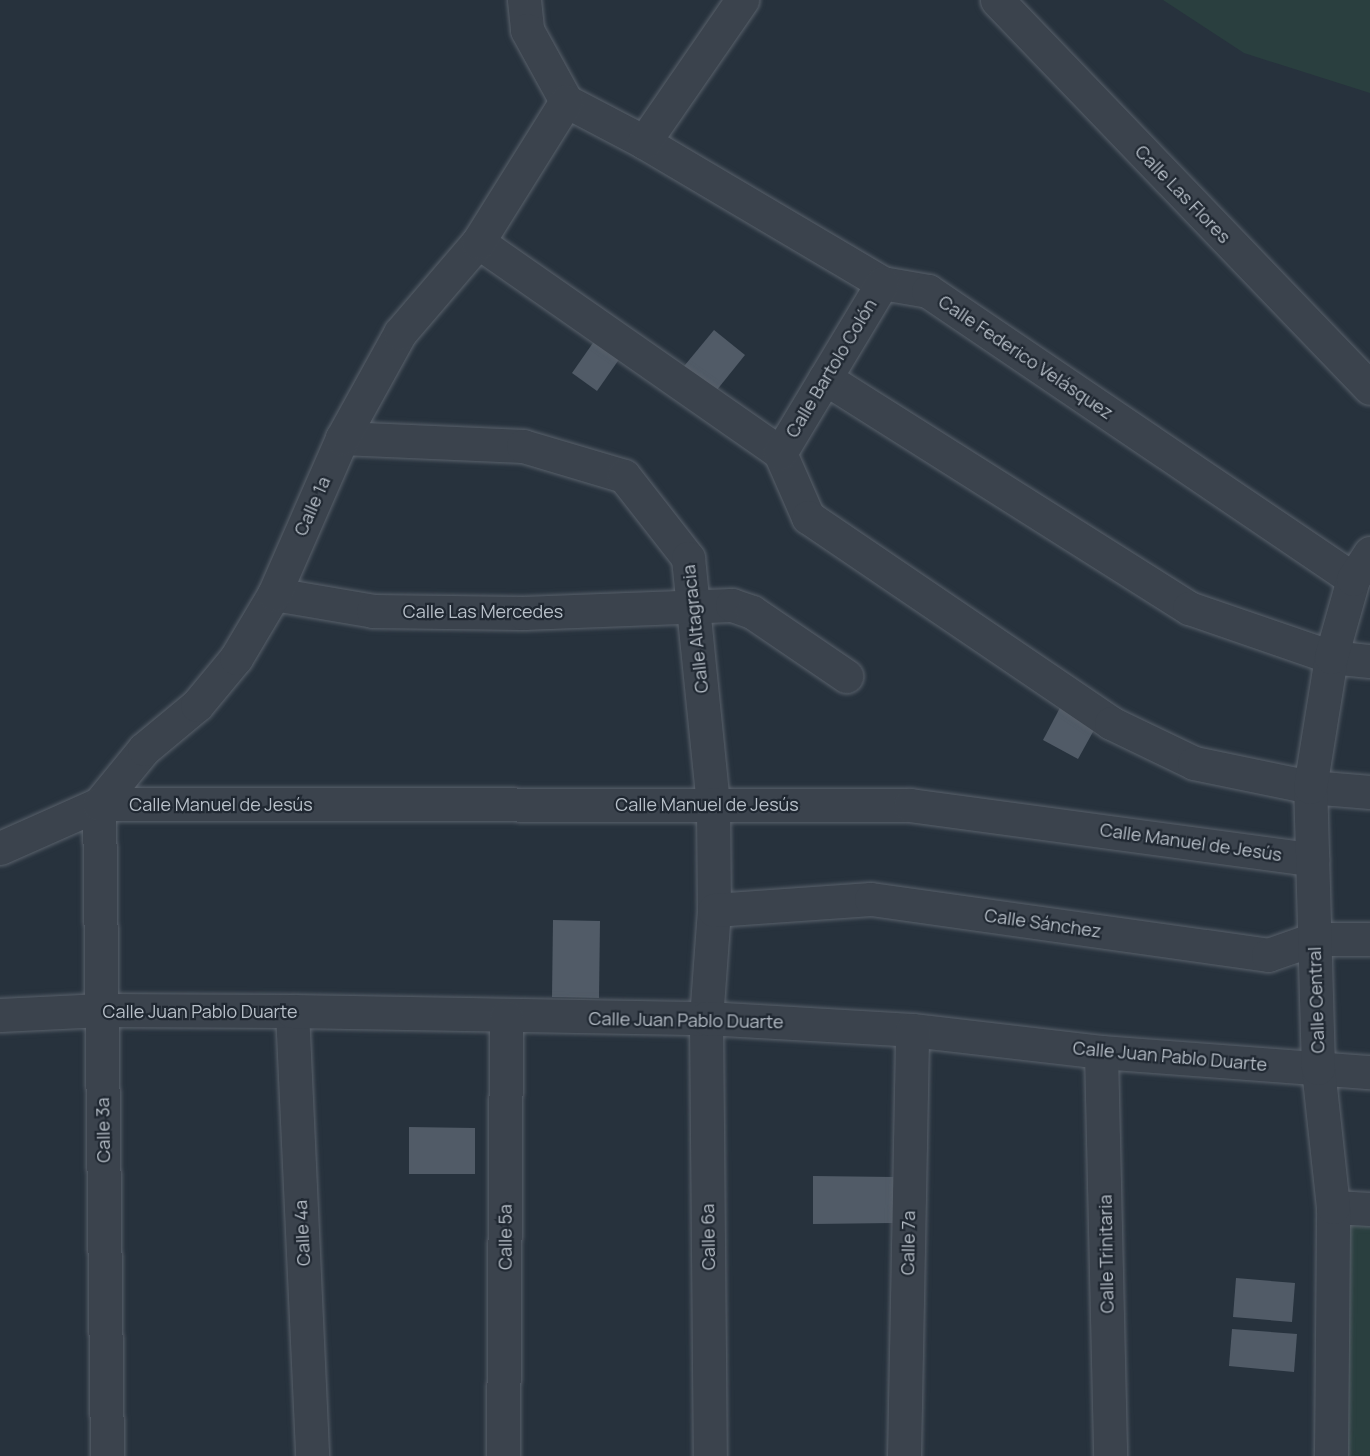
<!DOCTYPE html>
<meta charset="utf-8">
<style>
body{margin:0}
#map{position:relative;width:1370px;height:1456px;overflow:hidden;background:#27323d;font-family:Manrope,sans-serif}
div>[style]{position:absolute}
[style*='--x']{left:calc(var(--x)*1px);top:calc(var(--y)*1px);width:calc(var(--w)*1px);rotate:calc(var(--a)*1deg)}
.green>*{inset:0;background:#2a3f3f}
.building>*{inset:0;background:#515b67}
.roads{filter:drop-shadow(0 0 2px #59616b) drop-shadow(0 0 2px #59616b)}
.minor>*{height:33px;margin:-16.5px;padding:0 16.5px;transform-origin:16.5px;border-radius:16.5px;background:#3b434d}
span{translate:-50% -50%;white-space:nowrap;text-align:center;line-height:1.15;-webkit-text-stroke:4.5px #202832;paint-order:stroke}
.street-label{font-size:18px;color:#b7bfc8}
</style>
<div id="map">
<div class="green">
<i style="clip-path:polygon(1163px 0,1370px 0,1370px 93px,1244px 53px)"></i>
<i style="clip-path:polygon(1331px 1214px,1370px 1217px,1370px 1456px,1341px 1456px)"></i>
</div>
<div class="building">
<i style="clip-path:polygon(714px 330px,745px 355px,712px 396px,680px 371px)"></i>
<i style="clip-path:polygon(595px 340px,620px 358px,597px 391px,572px 373px)"></i>
<i style="clip-path:polygon(1063px 702px,1099px 721px,1078px 759px,1043px 740px)"></i>
<i style="clip-path:polygon(553px 920px,600px 921px,599px 998px,552px 997px)"></i>
<i style="clip-path:polygon(409px 1127px,475px 1128px,475px 1174px,409px 1174px)"></i>
<i style="clip-path:polygon(813px 1176px,894px 1177px,893px 1223px,813px 1224px)"></i>
<i style="clip-path:polygon(1236px 1278px,1295px 1283px,1292px 1322px,1233px 1317px)"></i>
<i style="clip-path:polygon(1232px 1329px,1297px 1334px,1294px 1372px,1229px 1366px)"></i>
</div>
<div class="roads">
<div class="minor">
<i style="--x:524;--y:0;--w:30;--a:84"></i>
<i style="--x:527;--y:30;--w:81;--a:61.2"></i>
<i style="--x:566;--y:101;--w:88;--a:27.7"></i>
<i style="--x:644;--y:142;--w:277;--a:30.6"></i>
<i style="--x:882;--y:283;--w:47;--a:9.9"></i>
<i style="--x:928;--y:291;--w:513;--a:34.12"></i>
<i style="--x:997;--y:0;--w:538;--a:46.13"></i>
<i style="--x:644;--y:142;--w:173;--a:-55.4"></i>
<i style="--x:478;--y:242;--w:368;--a:34.9"></i>
<i style="--x:780;--y:453;--w:70;--a:66.4"></i>
<i style="--x:808;--y:517;--w:366;--a:34.2"></i>
<i style="--x:1111;--y:723;--w:92;--a:25.7"></i>
<i style="--x:1194;--y:763;--w:118;--a:11.7"></i>
<i style="--x:1310;--y:787;--w:60;--a:4.8"></i>
<i style="--x:825;--y:378;--w:431;--a:32.3"></i>
<i style="--x:1189;--y:608;--w:150;--a:19"></i>
<i style="--x:1331;--y:657;--w:39;--a:6"></i>
<i style="--x:342;--y:438;--w:181;--a:2.5"></i>
<i style="--x:523;--y:446;--w:105;--a:16.5"></i>
<i style="--x:624;--y:476;--w:104;--a:52"></i>
<i style="--x:688;--y:558;--w:247;--a:84.2"></i>
<i style="--x:713;--y:804;--w:106;--a:89.5"></i>
<i style="--x:714;--y:910;--w:108;--a:94.2"></i>
<i style="--x:706;--y:1018;--w:438;--a:89.5"></i>
<i style="--x:780;--y:453;--w:198;--a:-59"></i>
<i style="--x:274;--y:594;--w:100;--a:9.7"></i>
<i style="--x:373;--y:611;--w:150;--a:0.8"></i>
<i style="--x:523;--y:613;--w:209;--a:-2.2"></i>
<i style="--x:732;--y:605;--w:21;--a:19"></i>
<i style="--x:752;--y:612;--w:114;--a:34.2"></i>
<i style="--x:0;--y:848;--w:108;--a:-24"></i>
<i style="--x:99;--y:804;--w:71;--a:-50.7"></i>
<i style="--x:144;--y:749;--w:69;--a:-39.7"></i>
<i style="--x:197;--y:705;--w:61;--a:-50.3"></i>
<i style="--x:236;--y:658;--w:74;--a:-59.3"></i>
<i style="--x:274;--y:594;--w:170;--a:-66.4"></i>
<i style="--x:342;--y:438;--w:120;--a:-61.1"></i>
<i style="--x:400;--y:333;--w:120;--a:-49.4"></i>
<i style="--x:478;--y:242;--w:166;--a:-58"></i>
<i style="--x:714;--y:910;--w:157;--a:-4"></i>
<i style="--x:871;--y:899;--w:401;--a:8"></i>
<i style="--x:1268;--y:955;--w:49;--a:-19.2"></i>
<i style="--x:1314;--y:939;--w:56;--a:0"></i>
<i style="--x:292;--y:1011;--w:445;--a:87.4"></i>
<i style="--x:0;--y:1015;--w:102;--a:-2.8"></i>
<i style="--x:102;--y:1010;--w:190;--a:0.3"></i>
<i style="--x:292;--y:1011;--w:414;--a:1"></i>
<i style="--x:706;--y:1018;--w:206;--a:3.3"></i>
<i style="--x:912;--y:1030;--w:190;--a:6.6"></i>
<i style="--x:1101;--y:1052;--w:270;--a:4.3"></i>
<i style="--x:1101;--y:1052;--w:404;--a:88.7"></i>
<i style="--x:1333;--y:1207;--w:37;--a:3"></i>
<i style="--x:107;--y:1456;--w:652;--a:-90.7"></i>
<i style="--x:99;--y:804;--w:811;--a:0.07"></i>
<i style="--x:910;--y:805;--w:406;--a:7.7"></i>
<i style="--x:503;--y:1456;--w:439;--a:-89.6"></i>
<i style="--x:904;--y:1456;--w:426;--a:-88.9"></i>
<i style="--x:1331;--y:1456;--w:249;--a:-89.5"></i>
<i style="--x:1333;--y:1207;--w:140;--a:-96.2"></i>
<i style="--x:1318;--y:1068;--w:281;--a:-91.6"></i>
<i style="--x:1310;--y:787;--w:132;--a:-80.8"></i>
<i style="--x:1331;--y:657;--w:81;--a:-74.2"></i>
<i style="--x:1353;--y:579;--w:31;--a:-57"></i>
</div>
</div>
<div class="street-label">
<span style="left:1183px;top:194px;rotate:46deg">Calle Las Flores</span>
<span style="left:1026px;top:357px;rotate:34deg">Calle Federico Velásquez</span>
<span style="left:831px;top:368px;rotate:-59deg">Calle Bartolo Colón</span>
<span style="left:312px;top:506px;rotate:-66deg">Calle 1a</span>
<span style="left:483px;top:611px">Calle Las Mercedes</span>
<span style="left:695px;top:629px;rotate:-96deg">Calle Altagracia</span>
<span style="left:221px;top:804px">Calle Manuel de Jesús</span>
<span style="left:707px;top:804px">Calle Manuel de Jesús</span>
<span style="left:1191px;top:842px;rotate:8deg">Calle Manuel de Jesús</span>
<span style="left:1043px;top:923px;rotate:8deg">Calle Sánchez</span>
<span style="left:1316px;top:1000px;rotate:-92deg">Calle Central</span>
<span style="left:200px;top:1011px">Calle Juan Pablo Duarte</span>
<span style="left:686px;top:1020px;rotate:1deg">Calle Juan Pablo Duarte</span>
<span style="left:1170px;top:1056px;rotate:5deg">Calle Juan Pablo Duarte</span>
<span style="left:103px;top:1130px;rotate:-91deg">Calle 3a</span>
<span style="left:302px;top:1233px;rotate:-93deg">Calle 4a</span>
<span style="left:505px;top:1237px;rotate:-90deg">Calle 5a</span>
<span style="left:708px;top:1237px;rotate:-91deg">Calle 6a</span>
<span style="left:908px;top:1243px;rotate:-89deg">Calle 7a</span>
<span style="left:1106px;top:1254px;rotate:-91deg">Calle Trinitaria</span>
</div>
</div>
